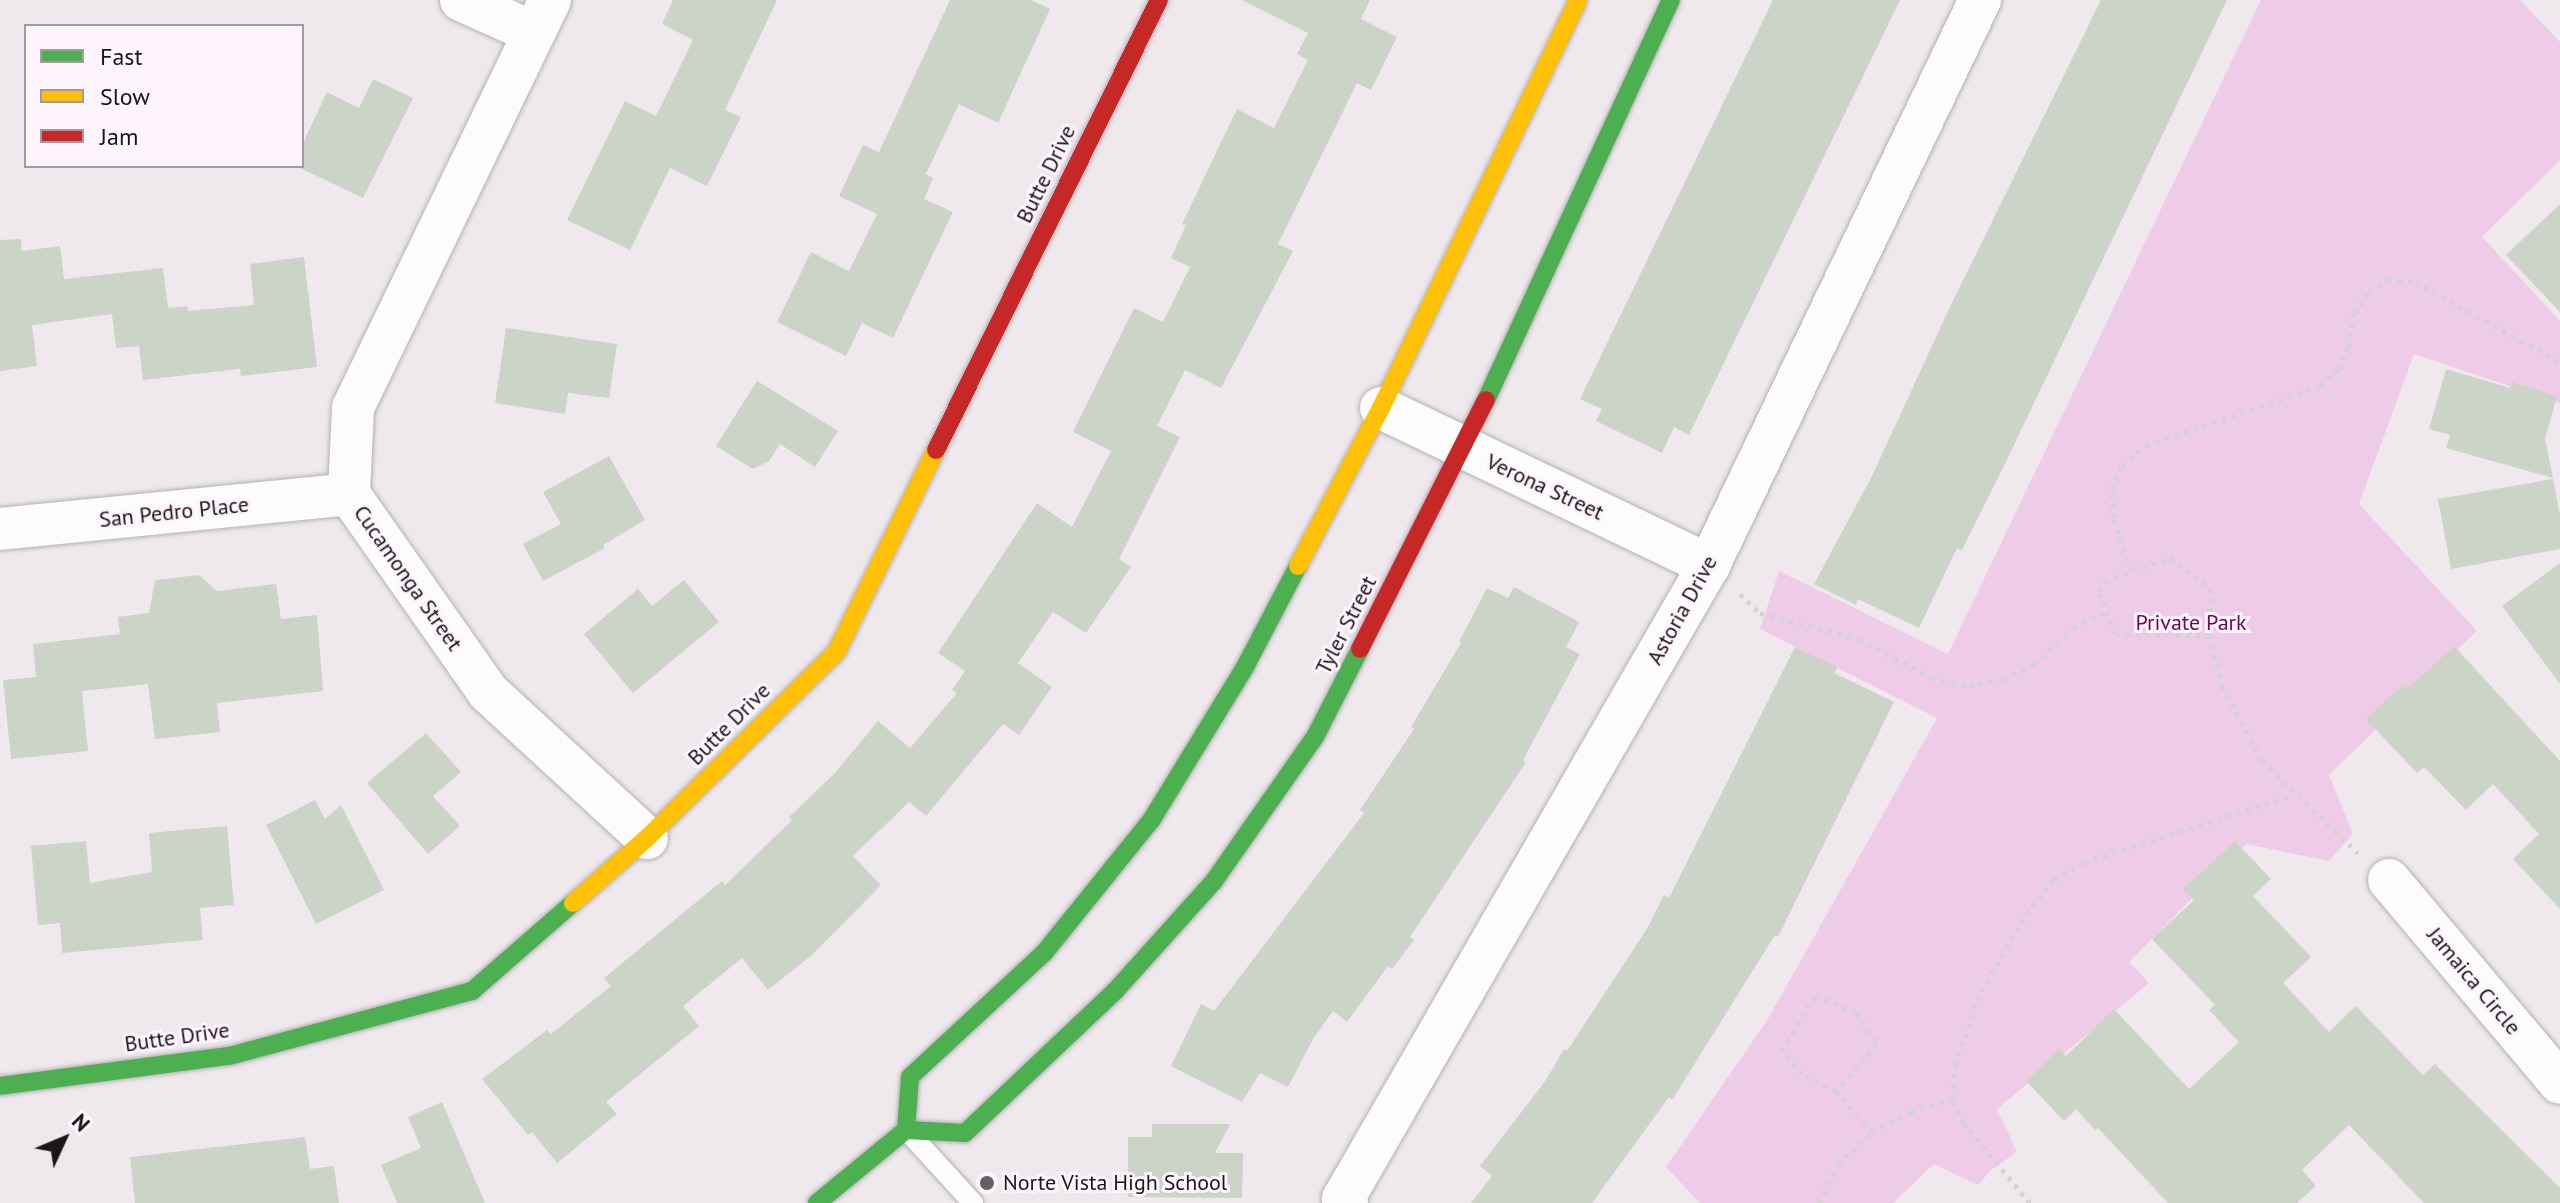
<!DOCTYPE html>
<style>
body{margin:0}
#map{position:relative;width:2560px;height:1203px;overflow:hidden;background:#efe9ed;font-family:"PT Sans",sans-serif}
div>[style]{position:absolute}
[style*='--x']{left:calc(var(--x)*1px);top:calc(var(--y)*1px);width:calc(var(--w)*1px);rotate:calc(var(--a)*1deg)}
.green>*{inset:0;background:#eecbe6}
.building>*{inset:0;background:#cbd4c6}
.path>*{height:5px;margin-top:-2.5px;transform-origin:0;background:repeating-linear-gradient(90deg,#d4d2d4 0 4px,transparent 0 10px)}
.roads{filter:drop-shadow(0 0 2px #b4b0b3) drop-shadow(0 0 2px #b4b0b3)}
.lane>*{height:20px;margin:-10px;padding:0 10px;transform-origin:10px;border-radius:10px;background:#fdfcfc}
.street>*{height:42px;margin:-21px;padding:0 21px;transform-origin:21px;border-radius:21px;background:#fdfcfc}
.fast>*{height:18px;margin:-9px;padding:0 9px;transform-origin:9px;border-radius:9px;background:#4caf50}
.slow>*{height:18px;margin:-9px;padding:0 9px;transform-origin:9px;border-radius:9px;background:#ffc107}
.jam>*{height:18px;margin:-9px;padding:0 9px;transform-origin:9px;border-radius:9px;background:#c62828}
.dots>*{width:22px;height:22px;translate:-50% -50%;box-sizing:border-box;border:4px solid #fef4fc;border-radius:50%}
span{translate:-50% -50%;white-space:nowrap;text-align:center;line-height:1.15;-webkit-text-stroke:6px #fef4fc;paint-order:stroke}
.street-label{font-size:22px;color:#1a1619}
.park-label{font-size:22px;color:#6a085c}
.poi-label{font-size:22px;color:#1a1619}
.left{translate:0 -50%;text-align:left}
.legend{position:absolute;left:24px;top:24px;width:280px;height:144px;box-sizing:border-box;background:#fef4fc;border:2px solid #a39ba1;margin:0;padding:10px 14px;list-style:none;font-size:24px;color:#1a1619}
.legend li{display:flex;align-items:center;gap:16px;height:40px}
.legend b{width:40px;border:2px solid #a39ba1}
.north{position:absolute;left:24px;top:1099px;width:80px;height:80px;-webkit-text-stroke:6px #fef4fc;paint-order:stroke;rotate:46deg;font-size:22px;font-weight:700;line-height:32px;text-align:center;color:#1a1619}
.north::after{content:'';display:block;margin:auto;width:28px;height:36px;background:#1a1619;clip-path:polygon(50% 0,100% 100%,50% 72%,0 100%)}
</style>
<div id="map">
<div class="green">
<i style="clip-path:polygon(2261px 0,2520px 0,2560px 42px,2560px 160px,2482px 237px,2560px 321px,2560px 403px,2414px 354px,2359px 504px,2477px 631px,2329px 775px,2353px 834px,2329px 861px,2246px 844px,2129px 962px,2149px 983px,1997px 1109px,2017px 1152px,1991px 1170px,1978px 1185px,1934px 1164px,1893px 1203px,1700px 1203px,1666px 1167px,1768px 1019px,1937px 718px,1760px 629px,1779px 571px,1948px 654px)"></i>
</div>
<div class="building">
<i style="clip-path:polygon(673px 0,777px 0,725px 110px,741px 117px,707px 186px,670px 168px,630px 250px,567px 220px,625px 101px,656px 116px,693px 40px,662px 24px)"></i>
<i style="clip-path:polygon(950px 0,1031px 0,1050px 9px,998px 123px,959px 104px,926px 174px,933px 178px,924px 199px,953px 212px,893px 338px,862px 323px,846px 356px,777px 322px,811px 252px,849px 271px,877px 214px,839px 196px,863px 145px,879px 152px)"></i>
<i style="clip-path:polygon(1242px 0,1370px 0,1361px 19px,1397px 37px,1371px 90px,1357px 83px,1278px 244px,1293px 251px,1221px 388px,1185px 370px,1157px 426px,1180px 437px,1119px 559px,1131px 567px,1086px 633px,1053px 612px,1018px 663px,1052px 687px,1019px 735px,1003px 724px,926px 816px,909px 802px,853px 856px,881px 885px,813px 954px,768px 990px,742px 958px,683px 1006px,699px 1026px,606px 1102px,617px 1114px,557px 1163px,532px 1132px,528px 1135px,482px 1079px,547px 1030px,551px 1034px,611px 986px,604px 978px,722px 881px,725px 885px,792px 820px,789px 817px,834px 774px,878px 721px,910px 748px,957px 693px,952px 690px,965px 671px,938px 653px,1037px 503px,1072px 527px,1111px 451px,1073px 432px,1134px 308px,1163px 322px,1190px 267px,1171px 258px,1186px 225px,1182px 224px,1237px 109px,1274px 128px,1308px 60px,1297px 54px,1308px 33px)"></i>
<i style="clip-path:polygon(1773px 0,1900px 0,1689px 435px,1674px 427px,1662px 453px,1596px 421px,1602px 409px,1580px 399px)"></i>
<i style="clip-path:polygon(2101px 0,2227px 0,2002px 470px,1962px 550px,1957px 548px,1919px 628px,1858px 599px,1856px 605px,1814px 584px,1872px 476px,1949px 309px)"></i>
<i style="clip-path:polygon(373px 79px,413px 98px,363px 198px,296px 166px,302px 166px,302px 145px,327px 92px,359px 108px)"></i>
<i style="clip-path:polygon(2560px 204px,2560px 312px,2506px 255px)"></i>
<i style="clip-path:polygon(21px 239px,22px 251px,60px 246px,64px 279px,163px 268px,168px 308px,187px 306px,188px 311px,254px 305px,250px 264px,304px 257px,317px 367px,241px 376px,240px 369px,143px 380px,139px 346px,116px 348px,112px 314px,32px 325px,37px 366px,0 371px,0 240px)"></i>
<i style="clip-path:polygon(506px 328px,617px 344px,609px 398px,568px 393px,565px 414px,495px 403px)"></i>
<i style="clip-path:polygon(2446px 369px,2510px 388px,2512px 382px,2557px 396px,2545px 439px,2553px 478px,2446px 448px,2450px 435px,2429px 429px)"></i>
<i style="clip-path:polygon(757px 381px,838px 431px,815px 467px,780px 444px,769px 461px,753px 469px,716px 446px)"></i>
<i style="clip-path:polygon(609px 456px,645px 520px,603px 545px,605px 548px,543px 581px,523px 544px,561px 524px,543px 492px)"></i>
<i style="clip-path:polygon(2553px 479px,2560px 516px,2560px 549px,2451px 569px,2438px 499px)"></i>
<i style="clip-path:polygon(2560px 563px,2560px 684px,2502px 606px)"></i>
<i style="clip-path:polygon(199px 575px,217px 591px,276px 584px,281px 619px,317px 615px,323px 691px,217px 703px,220px 732px,155px 739px,148px 684px,82px 691px,88px 751px,11px 759px,3px 680px,36px 677px,33px 644px,120px 634px,118px 617px,149px 613px,155px 580px)"></i>
<i style="clip-path:polygon(684px 580px,719px 622px,633px 693px,584px 634px,638px 589px,652px 606px)"></i>
<i style="clip-path:polygon(1514px 587px,1579px 622px,1566px 647px,1580px 654px,1523px 760px,1526px 762px,1410px 937px,1414px 940px,1392px 969px,1388px 966px,1347px 1022px,1333px 1011px,1313px 1039px,1288px 1087px,1260px 1073px,1242px 1102px,1171px 1066px,1201px 1004px,1214px 1011px,1364px 813px,1360px 810px,1414px 729px,1411px 727px,1461px 643px,1459px 642px,1487px 588px,1508px 598px)"></i>
<i style="clip-path:polygon(2454px 646px,2560px 761px,2560px 909px,2513px 859px,2539px 834px,2493px 784px,2466px 810px,2424px 767px,2417px 773px,2366px 719px,2403px 685px,2407px 689px)"></i>
<i style="clip-path:polygon(1795px 647px,1838px 667px,1834px 673px,1894px 702px,1778px 937px,1775px 935px,1672px 1100px,1669px 1097px,1592px 1203px,1471px 1203px,1492px 1176px,1480px 1166px,1546px 1080px,1564px 1049px,1567px 1051px,1648px 927px,1664px 895px,1669px 898px)"></i>
<i style="clip-path:polygon(426px 733px,461px 772px,433px 796px,460px 826px,428px 854px,367px 783px)"></i>
<i style="clip-path:polygon(315px 800px,325px 819px,341px 805px,384px 890px,316px 924px,266px 825px)"></i>
<i style="clip-path:polygon(227px 826px,234px 905px,200px 908px,203px 940px,62px 953px,60px 923px,38px 925px,31px 846px,86px 841px,90px 883px,152px 872px,149px 833px)"></i>
<i style="clip-path:polygon(2235px 841px,2271px 879px,2253px 896px,2311px 957px,2283px 983px,2329px 1032px,2356px 1006px,2423px 1075px,2435px 1064px,2560px 1188px,2560px 1203px,2424px 1203px,2349px 1125px,2302px 1170px,2316px 1186px,2297px 1203px,2168px 1203px,2098px 1128px,2095px 1130px,2076px 1109px,2064px 1121px,2026px 1081px,2059px 1049px,2066px 1056px,2114px 1009px,2189px 1089px,2239px 1042px,2209px 1010px,2215px 1005px,2152px 939px,2194px 900px,2183px 889px)"></i>
<i style="clip-path:polygon(442px 1102px,485px 1203px,397px 1203px,381px 1165px,421px 1148px,408px 1117px)"></i>
<i style="clip-path:polygon(1152px 1124px,1230px 1124px,1215px 1153px,1243px 1153px,1242px 1198px,1128px 1197px,1128px 1137px,1152px 1137px)"></i>
<i style="clip-path:polygon(305px 1137px,310px 1169px,334px 1166px,339px 1203px,135px 1203px,130px 1157px)"></i>
</div>
<div class="path">
<i style="--x:2170;--y:558;--w:50;--a:36.9"></i>
<i style="--x:2210;--y:588;--w:47;--a:90"></i>
<i style="--x:2210;--y:635;--w:95;--a:-179.4"></i>
<i style="--x:2115;--y:634;--w:46;--a:-110.4"></i>
<i style="--x:2099;--y:591;--w:12;--a:-59"></i>
<i style="--x:2105;--y:581;--w:69;--a:-19.5"></i>
<i style="--x:2131;--y:571;--w:56;--a:-108.8"></i>
<i style="--x:2113;--y:518;--w:29;--a:-92"></i>
<i style="--x:2112;--y:489;--w:25;--a:-67"></i>
<i style="--x:2122;--y:466;--w:32;--a:-41"></i>
<i style="--x:2146;--y:445;--w:184;--a:-18.7"></i>
<i style="--x:2320;--y:386;--w:25;--a:-42"></i>
<i style="--x:2339;--y:369;--w:24;--a:-66"></i>
<i style="--x:2349;--y:347;--w:34;--a:-82"></i>
<i style="--x:2354;--y:313;--w:26;--a:-54"></i>
<i style="--x:2369;--y:292;--w:22;--a:-32"></i>
<i style="--x:2388;--y:280;--w:27;--a:4"></i>
<i style="--x:2415;--y:282;--w:166;--a:28.9"></i>
<i style="--x:1740;--y:594;--w:28;--a:44"></i>
<i style="--x:1760;--y:613;--w:102;--a:14.7"></i>
<i style="--x:1859;--y:639;--w:83;--a:28.1"></i>
<i style="--x:1932;--y:678;--w:38;--a:12"></i>
<i style="--x:1969;--y:686;--w:36;--a:-10"></i>
<i style="--x:2004;--y:680;--w:34;--a:-28"></i>
<i style="--x:2034;--y:664;--w:54;--a:-42"></i>
<i style="--x:2074;--y:628;--w:37;--a:-27"></i>
<i style="--x:2210;--y:635;--w:52;--a:76.8"></i>
<i style="--x:2222;--y:686;--w:85;--a:61.9"></i>
<i style="--x:2262;--y:761;--w:133;--a:43.8"></i>
<i style="--x:1815;--y:995;--w:45;--a:23.7"></i>
<i style="--x:1856;--y:1013;--w:37;--a:56"></i>
<i style="--x:1877;--y:1044;--w:62;--a:131.1"></i>
<i style="--x:1836;--y:1091;--w:38;--a:-153"></i>
<i style="--x:1802;--y:1074;--w:30;--a:-131"></i>
<i style="--x:1782;--y:1051;--w:65;--a:-59.5"></i>
<i style="--x:1836;--y:1091;--w:55;--a:48.7"></i>
<i style="--x:1819;--y:1203;--w:43;--a:-64"></i>
<i style="--x:1838;--y:1164;--w:47;--a:-43.3"></i>
<i style="--x:1872;--y:1132;--w:44;--a:-27.1"></i>
<i style="--x:1911;--y:1112;--w:44;--a:-18.4"></i>
<i style="--x:2030;--y:1203;--w:104;--a:-129.9"></i>
<i style="--x:1963;--y:1123;--w:27;--a:-112"></i>
<i style="--x:1953;--y:1098;--w:33;--a:-87"></i>
<i style="--x:1955;--y:1065;--w:78;--a:-70.6"></i>
<i style="--x:1981;--y:991;--w:99;--a:-59"></i>
<i style="--x:2032;--y:906;--w:34;--a:-50"></i>
<i style="--x:2054;--y:880;--w:35;--a:-31"></i>
<i style="--x:2084;--y:862;--w:219;--a:-17.8"></i>
</div>
<div class="roads">
<div class="lane">
<i style="--x:911;--y:1135;--w:92;--a:47.6"></i>
</div>
<div class="street">
<i style="--x:461;--y:0;--w:80;--a:24.3"></i>
<i style="--x:550;--y:0;--w:453;--a:115.8"></i>
<i style="--x:353;--y:408;--w:86;--a:92.7"></i>
<i style="--x:349;--y:494;--w:242;--a:54.9"></i>
<i style="--x:488;--y:692;--w:216;--a:42.6"></i>
<i style="--x:1381;--y:408;--w:364;--a:25.6"></i>
<i style="--x:0;--y:529;--w:351;--a:-5.7"></i>
<i style="--x:2389;--y:880;--w:265;--a:49.9"></i>
<i style="--x:1347;--y:1203;--w:6;--a:-135"></i>
<i style="--x:1343;--y:1199;--w:732;--a:-60"></i>
<i style="--x:1709;--y:565;--w:627;--a:-64.38"></i>
</div>
<div class="fast">
<i style="--x:1486;--y:400;--w:441;--a:-65.2"></i>
<i style="--x:0;--y:1086;--w:231;--a:-7.5"></i>
<i style="--x:229;--y:1056;--w:252;--a:-15"></i>
<i style="--x:472;--y:991;--w:134;--a:-41.1"></i>
<i style="--x:906;--y:1130;--w:53;--a:-85.7"></i>
<i style="--x:910;--y:1077;--w:183;--a:-42.8"></i>
<i style="--x:1044;--y:953;--w:172;--a:-51.1"></i>
<i style="--x:1152;--y:819;--w:178;--a:-58.5"></i>
<i style="--x:1245;--y:667;--w:114;--a:-62.3"></i>
<i style="--x:817;--y:1203;--w:115;--a:-39.4"></i>
<i style="--x:906;--y:1130;--w:59;--a:2.9"></i>
<i style="--x:965;--y:1133;--w:208;--a:-43.4"></i>
<i style="--x:1116;--y:990;--w:147;--a:-48"></i>
<i style="--x:1214;--y:881;--w:176;--a:-55"></i>
<i style="--x:1315;--y:737;--w:99;--a:-62.9"></i>
</div>
<div class="slow">
<i style="--x:1298;--y:566;--w:178;--a:-62.3"></i>
<i style="--x:1381;--y:408;--w:453;--a:-64.2"></i>
<i style="--x:573;--y:903;--w:98;--a:-41.3"></i>
<i style="--x:647;--y:838;--w:267;--a:-44.5"></i>
<i style="--x:837;--y:651;--w:224;--a:-63.8"></i>
</div>
<div class="jam">
<i style="--x:936;--y:450;--w:502;--a:-63.64"></i>
<i style="--x:1360;--y:649;--w:279;--a:-63.2"></i>
</div>
</div>
<div class="dots">
<i style="left:987px;top:1183px;background:#656063"></i>
</div>
<div class="street-label">
<span style="left:1046px;top:174px;rotate:-64deg">Butte Drive</span>
<span style="left:1545px;top:487px;rotate:25deg">Verona Street</span>
<span style="left:174px;top:512px;rotate:-6deg">San Pedro Place</span>
<span style="left:408px;top:578px;rotate:55deg">Cucamonga Street</span>
<span style="left:1682px;top:610px;rotate:-61deg">Astoria Drive</span>
<span style="left:1346px;top:625px;rotate:-63deg">Tyler Street</span>
<span style="left:729px;top:724px;rotate:-45deg">Butte Drive</span>
<span style="left:2474px;top:981px;rotate:50deg">Jamaica Circle</span>
<span style="left:177px;top:1037px;rotate:-8deg">Butte Drive</span>
</div>
<div class="park-label">
<span style="left:2191px;top:623px">Private Park</span>
</div>
<div class="poi-label">
<span class="left" style="left:1003px;top:1183px">Norte Vista High School</span>
</div>
<ul class="legend">
<li><b style="height:10px;background:#4caf50"></b>Fast</li>
<li><b style="height:10px;background:#ffc107"></b>Slow</li>
<li><b style="height:10px;background:#c62828"></b>Jam</li>
</ul>
<div class="north">N</div>
</div>
